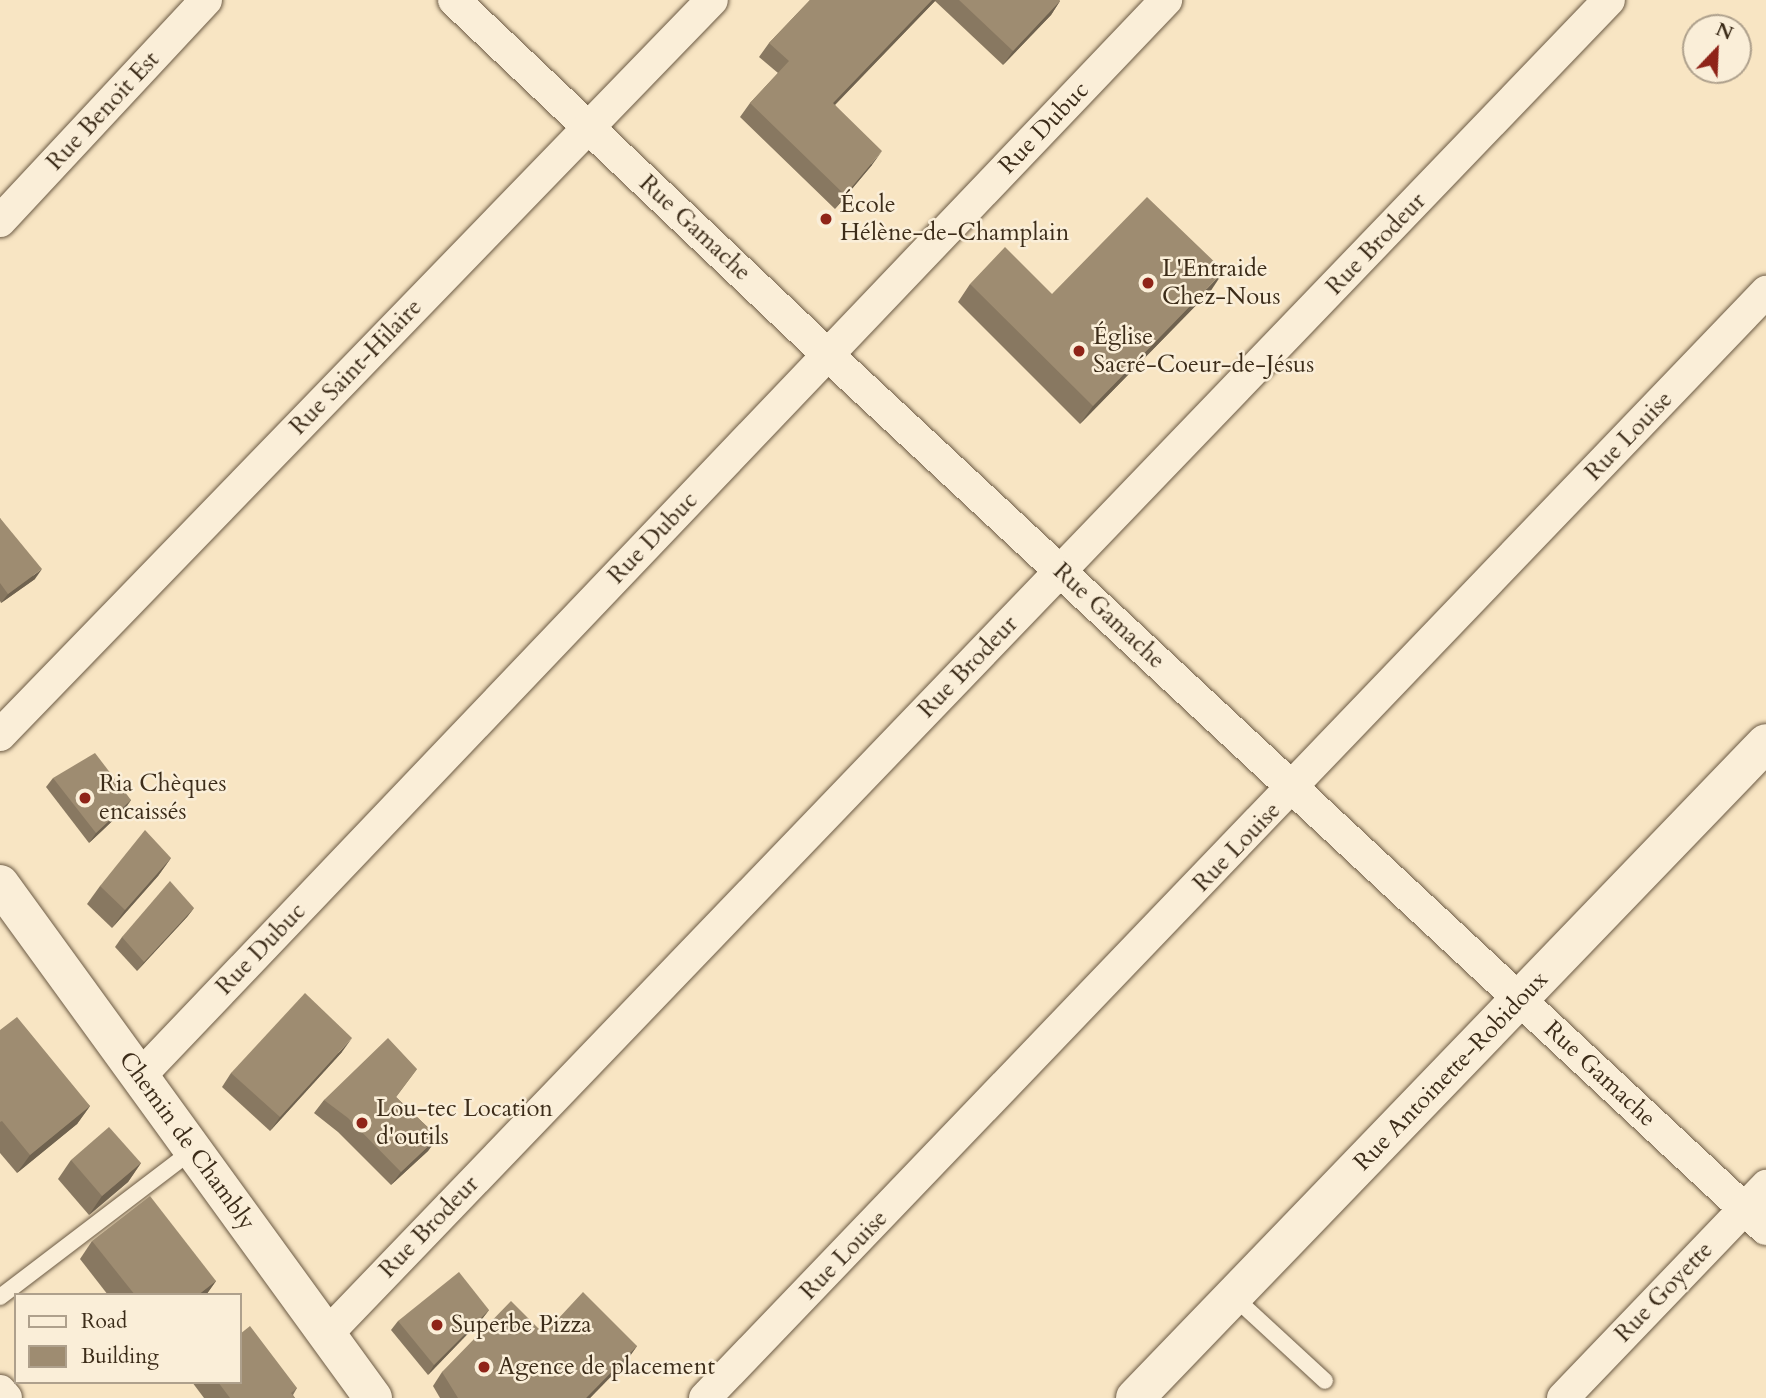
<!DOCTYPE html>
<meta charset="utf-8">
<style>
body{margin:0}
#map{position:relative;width:1766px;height:1398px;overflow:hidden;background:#f8e5c3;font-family:Cardo,serif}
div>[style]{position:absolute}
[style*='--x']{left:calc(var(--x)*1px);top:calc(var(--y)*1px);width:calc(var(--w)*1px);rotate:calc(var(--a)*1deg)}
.roads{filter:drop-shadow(0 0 2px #6b5a44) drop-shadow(0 0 2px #6b5a44)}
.lane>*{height:16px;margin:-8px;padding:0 8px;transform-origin:8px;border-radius:8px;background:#faeed8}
.street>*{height:32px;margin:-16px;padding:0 16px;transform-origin:16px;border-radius:16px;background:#faeed8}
.secondary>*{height:38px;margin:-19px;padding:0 19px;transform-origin:19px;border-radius:19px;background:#faeed8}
.wall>*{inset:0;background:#887861}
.shaded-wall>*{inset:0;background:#6f624f}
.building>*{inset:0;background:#9e8c71}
.dots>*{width:19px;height:19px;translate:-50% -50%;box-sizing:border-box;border:4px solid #faeed8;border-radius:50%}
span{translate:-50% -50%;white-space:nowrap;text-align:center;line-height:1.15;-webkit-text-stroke:5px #faeed8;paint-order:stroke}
.street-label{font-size:24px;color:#3c2c19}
.poi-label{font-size:24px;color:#3c2c19}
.left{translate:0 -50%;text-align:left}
.legend{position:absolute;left:14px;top:1293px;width:228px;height:91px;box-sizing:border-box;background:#faeed8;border:2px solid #aea08c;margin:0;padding:9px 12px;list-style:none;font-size:21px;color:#3c2c19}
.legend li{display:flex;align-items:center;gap:14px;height:35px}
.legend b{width:35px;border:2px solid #aea08c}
.north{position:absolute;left:1682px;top:14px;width:70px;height:70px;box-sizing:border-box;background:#faeed8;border:2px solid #aea08c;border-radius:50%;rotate:23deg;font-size:19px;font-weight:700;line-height:28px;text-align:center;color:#3c2c19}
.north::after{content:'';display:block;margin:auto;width:24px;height:32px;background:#8f2418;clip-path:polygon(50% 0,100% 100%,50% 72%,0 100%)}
</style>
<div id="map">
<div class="roads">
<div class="lane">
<i style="--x:1233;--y:1296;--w:125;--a:42.7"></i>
<i style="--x:0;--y:1297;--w:243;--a:-37.3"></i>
</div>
<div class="street">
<i style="--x:454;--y:0;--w:516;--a:43.51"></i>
<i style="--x:828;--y:355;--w:1282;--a:42.98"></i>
<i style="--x:0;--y:221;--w:302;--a:-47"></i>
<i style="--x:0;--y:735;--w:1023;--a:-45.91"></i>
<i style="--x:140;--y:1076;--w:1487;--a:-46.36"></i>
<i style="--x:327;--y:1334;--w:1850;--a:-46.14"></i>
<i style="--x:0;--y:1391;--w:9;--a:49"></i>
<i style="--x:705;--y:1398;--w:1533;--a:-46.19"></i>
<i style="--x:1563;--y:1398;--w:294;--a:-46.2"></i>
</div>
<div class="secondary">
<i style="--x:0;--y:884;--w:635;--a:54.03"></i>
<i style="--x:1135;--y:1398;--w:909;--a:-46.07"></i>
</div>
</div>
<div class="wall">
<i style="clip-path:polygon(810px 0,1059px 0,1060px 1px,1051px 15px,1003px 65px,935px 1px,835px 105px,872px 165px,835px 209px,740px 117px,750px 103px,778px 73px,759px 57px,769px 43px)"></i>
<i style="clip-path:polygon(970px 284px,1052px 294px,1212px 289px,1080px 424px,958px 302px)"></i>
<i style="clip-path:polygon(0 518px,35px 579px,1px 603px,0 601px)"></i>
<i style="clip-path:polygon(53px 778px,131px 800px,124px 810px,89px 843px,46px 787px)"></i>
<i style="clip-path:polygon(171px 858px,158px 876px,112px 928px,87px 904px,100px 886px)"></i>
<i style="clip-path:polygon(194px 908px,187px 917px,137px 971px,115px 947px,122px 937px)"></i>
<i style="clip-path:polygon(0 1030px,90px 1106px,77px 1124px,17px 1173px,0 1153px)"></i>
<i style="clip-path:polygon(342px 1052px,270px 1131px,222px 1087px,231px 1073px)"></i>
<i style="clip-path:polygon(417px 1069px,396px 1097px,438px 1137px,428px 1151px,391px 1185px,338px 1132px,314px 1113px,324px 1100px)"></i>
<i style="clip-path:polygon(71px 1160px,141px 1163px,128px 1182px,89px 1215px,58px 1179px)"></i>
<i style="clip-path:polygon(92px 1241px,216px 1281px,206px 1295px,108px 1295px,80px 1259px)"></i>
<i style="clip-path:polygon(489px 1310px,482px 1319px,428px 1375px,391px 1330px,398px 1321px)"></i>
<i style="clip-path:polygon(544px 1334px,637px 1346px,627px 1360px,590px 1398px,440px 1398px,433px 1386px,442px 1372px)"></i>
<i style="clip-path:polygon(192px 1382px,240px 1382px,297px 1388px,293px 1395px,295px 1398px,204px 1398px)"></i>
</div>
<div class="shaded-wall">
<i style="clip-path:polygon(932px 0,936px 0,823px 117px,833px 103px)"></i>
<i style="clip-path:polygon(1060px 1px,1051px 15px,1003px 65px,1013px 51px)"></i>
<i style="clip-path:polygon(882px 151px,872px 165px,835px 209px,845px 195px)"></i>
<i style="clip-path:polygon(1224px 271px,1212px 289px,1080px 424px,1093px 406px)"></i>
<i style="clip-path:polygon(42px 569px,35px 579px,1px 603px,8px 594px)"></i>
<i style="clip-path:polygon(131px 800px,124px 810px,89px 843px,96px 833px)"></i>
<i style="clip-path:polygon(171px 858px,158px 876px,112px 928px,125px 910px)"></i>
<i style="clip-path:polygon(194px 908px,187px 917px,137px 971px,144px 962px)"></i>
<i style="clip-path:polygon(352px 1038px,342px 1052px,270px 1131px,280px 1117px)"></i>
<i style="clip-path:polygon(90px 1106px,77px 1124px,17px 1173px,30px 1155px)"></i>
<i style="clip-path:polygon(438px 1137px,428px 1151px,391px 1185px,401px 1172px)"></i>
<i style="clip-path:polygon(141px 1163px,128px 1182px,89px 1215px,102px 1196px)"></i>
<i style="clip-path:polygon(216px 1281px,206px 1295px,198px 1295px)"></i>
<i style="clip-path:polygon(489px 1310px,482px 1319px,428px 1375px,434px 1365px)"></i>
<i style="clip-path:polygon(637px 1346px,627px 1360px,590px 1398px,586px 1398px)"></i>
</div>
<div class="building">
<i style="clip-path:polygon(810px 0,932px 0,833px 103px,882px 151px,845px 195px,750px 103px,789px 61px,769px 43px)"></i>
<i style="clip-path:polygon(959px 0,1059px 0,1060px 1px,1013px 51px)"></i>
<i style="clip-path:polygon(1147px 197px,1224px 271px,1093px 406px,970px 284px,1005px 247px,1052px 294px)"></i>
<i style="clip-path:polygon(0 518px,42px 569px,8px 594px,0 583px)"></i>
<i style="clip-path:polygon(95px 753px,131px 800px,96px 833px,53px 778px)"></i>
<i style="clip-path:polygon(145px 830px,171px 858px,125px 910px,100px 886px)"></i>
<i style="clip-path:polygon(170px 881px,194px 908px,144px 962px,122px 937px)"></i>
<i style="clip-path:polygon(305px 993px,352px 1038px,280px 1117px,231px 1073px)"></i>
<i style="clip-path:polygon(17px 1017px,90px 1106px,30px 1155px,2px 1121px,0 1122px,0 1030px)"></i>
<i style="clip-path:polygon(388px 1038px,417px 1069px,396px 1097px,438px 1137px,401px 1172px,348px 1118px,324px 1100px)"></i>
<i style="clip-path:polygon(109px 1127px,141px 1163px,102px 1196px,71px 1160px)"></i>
<i style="clip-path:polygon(150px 1196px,216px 1281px,198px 1295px,135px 1295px,92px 1241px)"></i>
<i style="clip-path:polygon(459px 1272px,489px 1310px,434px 1365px,398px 1321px)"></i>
<i style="clip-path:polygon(583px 1292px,637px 1346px,586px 1398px,458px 1398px,442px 1372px,511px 1301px,544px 1334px)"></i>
<i style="clip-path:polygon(250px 1326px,297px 1388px,291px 1393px,295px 1398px,230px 1398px,218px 1382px,240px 1382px,240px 1334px)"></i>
</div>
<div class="dots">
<i style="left:826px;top:219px;background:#8f2418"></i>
<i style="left:1148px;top:283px;background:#8f2418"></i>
<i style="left:1079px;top:351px;background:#8f2418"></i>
<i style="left:85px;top:798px;background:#8f2418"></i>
<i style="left:362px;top:1123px;background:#8f2418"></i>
<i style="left:437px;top:1325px;background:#8f2418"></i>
<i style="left:484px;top:1367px;background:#8f2418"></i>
</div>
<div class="street-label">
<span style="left:103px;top:111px;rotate:-47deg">Rue Benoit Est</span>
<span style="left:1044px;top:128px;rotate:-46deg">Rue Dubuc</span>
<span style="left:695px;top:228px;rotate:43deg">Rue Gamache</span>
<span style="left:1376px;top:244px;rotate:-46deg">Rue Brodeur</span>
<span style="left:356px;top:367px;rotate:-46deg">Rue Saint-Hilaire</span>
<span style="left:1629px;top:436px;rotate:-46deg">Rue Louise</span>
<span style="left:653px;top:538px;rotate:-46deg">Rue Dubuc</span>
<span style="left:1109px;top:616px;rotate:43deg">Rue Gamache</span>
<span style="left:968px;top:667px;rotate:-46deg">Rue Brodeur</span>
<span style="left:1237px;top:847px;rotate:-46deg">Rue Louise</span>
<span style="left:261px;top:949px;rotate:-46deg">Rue Dubuc</span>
<span style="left:1451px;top:1071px;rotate:-46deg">Rue Antoinette-Robidoux</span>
<span style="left:1600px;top:1074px;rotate:43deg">Rue Gamache</span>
<span style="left:187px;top:1141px;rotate:54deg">Chemin de Chambly</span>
<span style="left:429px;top:1227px;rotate:-46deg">Rue Brodeur</span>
<span style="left:844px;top:1255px;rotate:-46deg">Rue Louise</span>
<span style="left:1664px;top:1292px;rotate:-46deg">Rue Goyette</span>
</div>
<div class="poi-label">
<span class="left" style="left:840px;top:219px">École<br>Hélène-de-Champlain</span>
<span class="left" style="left:1162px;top:283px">L'Entraide<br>Chez-Nous</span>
<span class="left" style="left:1093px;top:351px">Église<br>Sacré-Coeur-de-Jésus</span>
<span class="left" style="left:99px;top:798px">Ria Chèques<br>encaissés</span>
<span class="left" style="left:376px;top:1123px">Lou-tec Location<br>d'outils</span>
<span class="left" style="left:451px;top:1325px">Superbe Pizza</span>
<span class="left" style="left:498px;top:1367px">Agence de placement</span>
</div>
<ul class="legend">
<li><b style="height:9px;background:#faeed8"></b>Road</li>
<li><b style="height:19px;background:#9e8c71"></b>Building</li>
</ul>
<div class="north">N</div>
</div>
